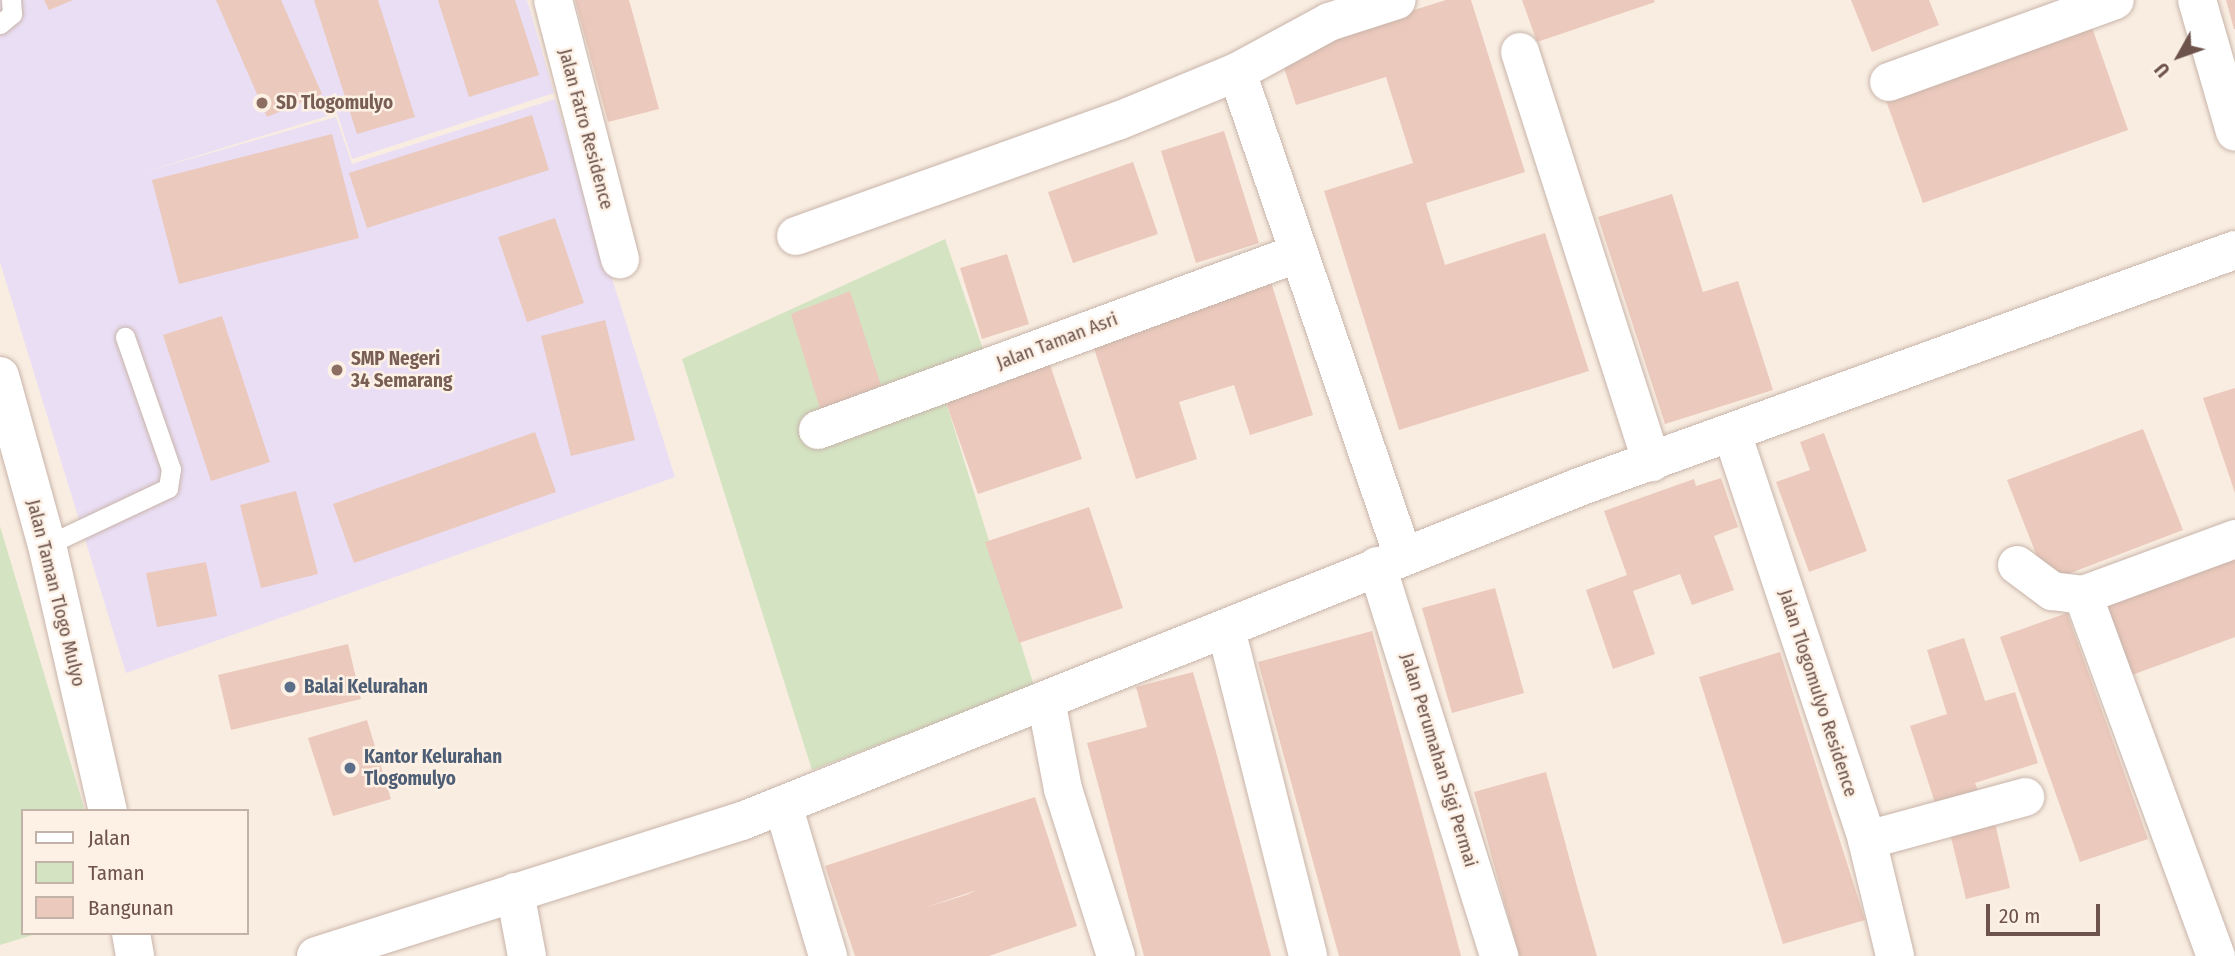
<!DOCTYPE html>
<style>
body{margin:0}
#map{position:relative;width:2235px;height:956px;overflow:hidden;background:#f9ede1;font-family:"Fira Sans Condensed",sans-serif}
div>[style]{position:absolute}
[style*='--x']{left:calc(var(--x)*1px);top:calc(var(--y)*1px);width:calc(var(--w)*1px);rotate:calc(var(--a)*1deg)}
.education>*{inset:0;background:#eadef5}
.green>*{inset:0;background:#d4e4c2}
.building>*{inset:0;background:#ebc9bc}
.roads{filter:drop-shadow(0 0 2px #c8b4aa) drop-shadow(0 0 2px #c8b4aa)}
.lane>*{height:19px;margin:-9.5px;padding:0 9.5px;transform-origin:9.5px;border-radius:9.5px;background:#fff}
.street>*{height:38px;margin:-19px;padding:0 19px;transform-origin:19px;border-radius:19px;background:#fff}
.secondary>*{height:38px;margin:-19px;padding:0 19px;transform-origin:19px;border-radius:19px;background:#fff}
.dots>*{width:19px;height:19px;translate:-50% -50%;box-sizing:border-box;border:4px solid #fdf1e6;border-radius:50%}
span{translate:-50% -50%;white-space:nowrap;text-align:center;line-height:1.15;-webkit-text-stroke:5px #fdf1e6;paint-order:stroke}
.education-label{font-size:19px;color:#785e54;font-weight:700}
.left{translate:0 -50%;text-align:left}
.street-label{font-size:19px;color:#6d534b}
.service-label{font-size:19px;color:#4e5e75;font-weight:700}
.legend{position:absolute;left:21px;top:809px;width:228px;height:126px;box-sizing:border-box;background:#fdf1e6;border:2px solid #c3b2a8;margin:0;padding:9px 12px;list-style:none;font-size:21px;color:#6d534b}
.legend li{display:flex;align-items:center;gap:14px;height:35px}
.legend b{width:35px;border:2px solid #c3b2a8}
.north{position:absolute;left:2144px;top:21px;width:70px;height:70px;-webkit-text-stroke:5px #fdf1e6;paint-order:stroke;rotate:230deg;font-size:19px;font-weight:700;line-height:28px;text-align:center;color:#6d534b}
.north::after{content:'';display:block;margin:auto;width:24px;height:32px;background:#6d534b;clip-path:polygon(50% 0,100% 100%,50% 72%,0 100%)}
.scale{position:absolute;left:1986px;top:904px;width:114px;height:32px;box-sizing:border-box;border:4px solid #6d534b;border-top:0;padding-left:9px;font-size:21px;line-height:24px;white-space:nowrap;color:#6d534b;-webkit-text-stroke:5px #fdf1e6;paint-order:stroke}
</style>
<div id="map">
<div class="education">
<i style="clip-path:polygon(0 0,527px 0,554px 93px,352px 159px,337px 113px,141px 173px,336px 117px,352px 164px,555px 99px,675px 477px,126px 673px,0 262px)"></i>
</div>
<div class="green">
<i style="clip-path:polygon(945px 239px,986px 358px,937px 373px,1034px 686px,812px 770px,682px 359px)"></i>
<i style="clip-path:polygon(0 526px,85px 811px,23px 811px,23px 933px,39px 933px,0 945px)"></i>
</div>
<div class="building">
<i style="clip-path:polygon(44px 0,73px 0,49px 10px)"></i>
<i style="clip-path:polygon(216px 0,281px 0,322px 94px,267px 117px)"></i>
<i style="clip-path:polygon(314px 0,378px 0,415px 117px,357px 134px)"></i>
<i style="clip-path:polygon(438px 0,515px 0,539px 75px,469px 97px)"></i>
<i style="clip-path:polygon(575px 0,629px 0,659px 109px,608px 122px)"></i>
<i style="clip-path:polygon(1446px 0,1471px 0,1525px 172px,1426px 203px,1445px 265px,1545px 233px,1589px 371px,1399px 430px,1324px 191px,1413px 163px,1386px 77px,1296px 105px,1279px 52px)"></i>
<i style="clip-path:polygon(1522px 0,1654px 0,1655px 2px,1537px 42px)"></i>
<i style="clip-path:polygon(1851px 0,1929px 0,1939px 25px,1872px 52px)"></i>
<i style="clip-path:polygon(2226px 0,2235px 0,2235px 29px,2234px 29px)"></i>
<i style="clip-path:polygon(2090px 22px,2128px 130px,1923px 203px,1884px 95px)"></i>
<i style="clip-path:polygon(532px 115px,549px 170px,367px 228px,349px 173px)"></i>
<i style="clip-path:polygon(1224px 131px,1259px 243px,1196px 263px,1161px 151px)"></i>
<i style="clip-path:polygon(332px 134px,359px 238px,179px 284px,152px 180px)"></i>
<i style="clip-path:polygon(1133px 162px,1158px 234px,1073px 263px,1048px 192px)"></i>
<i style="clip-path:polygon(1672px 194px,1703px 292px,1738px 281px,1773px 390px,1665px 424px,1598px 217px)"></i>
<i style="clip-path:polygon(555px 218px,584px 303px,527px 322px,498px 237px)"></i>
<i style="clip-path:polygon(1007px 254px,1029px 324px,982px 339px,960px 268px)"></i>
<i style="clip-path:polygon(1270px 279px,1313px 415px,1250px 435px,1234px 385px,1179px 402px,1197px 459px,1136px 479px,1092px 342px)"></i>
<i style="clip-path:polygon(850px 291px,884px 394px,822px 415px,791px 314px)"></i>
<i style="clip-path:polygon(222px 316px,270px 462px,211px 481px,163px 335px)"></i>
<i style="clip-path:polygon(605px 320px,635px 440px,571px 456px,541px 336px)"></i>
<i style="clip-path:polygon(1048px 359px,1082px 459px,978px 494px,943px 394px)"></i>
<i style="clip-path:polygon(2235px 388px,2235px 493px,2203px 398px)"></i>
<i style="clip-path:polygon(2143px 429px,2183px 530px,2047px 582px,2007px 480px)"></i>
<i style="clip-path:polygon(535px 432px,556px 492px,354px 563px,333px 504px)"></i>
<i style="clip-path:polygon(1824px 433px,1867px 551px,1809px 572px,1776px 482px,1810px 470px,1800px 442px)"></i>
<i style="clip-path:polygon(1721px 478px,1738px 527px,1714px 536px,1734px 590px,1692px 605px,1680px 574px,1633px 591px,1655px 654px,1613px 669px,1586px 590px,1627px 575px,1604px 511px,1694px 479px,1696px 486px)"></i>
<i style="clip-path:polygon(296px 491px,318px 574px,261px 588px,240px 505px)"></i>
<i style="clip-path:polygon(1089px 507px,1123px 608px,1019px 643px,985px 542px)"></i>
<i style="clip-path:polygon(2235px 559px,2235px 637px,2132px 675px,2106px 606px)"></i>
<i style="clip-path:polygon(206px 562px,217px 616px,157px 627px,146px 573px)"></i>
<i style="clip-path:polygon(1495px 588px,1524px 693px,1452px 713px,1422px 608px)"></i>
<i style="clip-path:polygon(2067px 613px,2148px 839px,2080px 862px,2000px 637px)"></i>
<i style="clip-path:polygon(1372px 631px,1452px 922px,1461px 956px,1339px 956px,1258px 662px)"></i>
<i style="clip-path:polygon(1964px 638px,1985px 701px,2015px 692px,2038px 763px,1975px 783px,1980px 796px,1937px 809px,1910px 726px,1947px 714px,1927px 650px)"></i>
<i style="clip-path:polygon(348px 644px,361px 699px,231px 730px,218px 675px)"></i>
<i style="clip-path:polygon(1780px 652px,1865px 920px,1783px 944px,1699px 677px)"></i>
<i style="clip-path:polygon(1193px 672px,1216px 752px,1271px 956px,1144px 956px,1087px 743px,1147px 727px,1136px 687px)"></i>
<i style="clip-path:polygon(367px 720px,391px 799px,333px 816px,308px 738px)"></i>
<i style="clip-path:polygon(1546px 772px,1578px 890px,1597px 956px,1519px 956px,1474px 792px)"></i>
<i style="clip-path:polygon(evenodd,1035px 797px,1077px 926px,989px 956px,855px 956px,825px 866px,1035px 797px,977px 890px,966px 895px,921px 909px,977px 890px)"></i>
<i style="clip-path:polygon(1995px 823px,2010px 888px,1966px 899px,1950px 833px)"></i>
</div>
<div class="roads">
<div class="lane">
<i style="--x:0;--y:24;--w:16;--a:-40"></i>
<i style="--x:12;--y:14;--w:14;--a:-94"></i>
<i style="--x:47;--y:545;--w:134;--a:-25.2"></i>
<i style="--x:168;--y:488;--w:19;--a:-81"></i>
<i style="--x:171;--y:469;--w:140;--a:-109.2"></i>
</div>
<div class="street">
<i style="--x:553;--y:0;--w:268;--a:75.5"></i>
<i style="--x:2197;--y:0;--w:137;--a:73.9"></i>
<i style="--x:1520;--y:52;--w:431;--a:72.2"></i>
<i style="--x:1237;--y:72;--w:512;--a:71.07"></i>
<i style="--x:1889;--y:82;--w:240;--a:-19.9"></i>
<i style="--x:796;--y:236;--w:342;--a:-19.7"></i>
<i style="--x:1118;--y:121;--w:129;--a:-22.4"></i>
<i style="--x:1237;--y:72;--w:105;--a:-28.5"></i>
<i style="--x:1329;--y:22;--w:71;--a:-17.9"></i>
<i style="--x:818;--y:430;--w:509;--a:-20.21"></i>
<i style="--x:1732;--y:433;--w:429;--a:71.6"></i>
<i style="--x:1867;--y:840;--w:119;--a:76.4"></i>
<i style="--x:2017;--y:565;--w:44;--a:36.6"></i>
<i style="--x:2052;--y:591;--w:31;--a:7"></i>
<i style="--x:2083;--y:595;--w:162;--a:-20.2"></i>
<i style="--x:1377;--y:566;--w:409;--a:72.6"></i>
<i style="--x:2083;--y:595;--w:385;--a:69.8"></i>
<i style="--x:1226;--y:629;--w:337;--a:75.9"></i>
<i style="--x:1046;--y:700;--w:91;--a:79.2"></i>
<i style="--x:1063;--y:789;--w:175;--a:72.4"></i>
<i style="--x:783;--y:805;--w:158;--a:73.4"></i>
<i style="--x:1867;--y:840;--w:164;--a:-15.2"></i>
<i style="--x:515;--y:892;--w:65;--a:79.4"></i>
<i style="--x:316;--y:956;--w:447;--a:-17.6"></i>
<i style="--x:742;--y:821;--w:901;--a:-21.75"></i>
<i style="--x:1579;--y:487;--w:697;--a:-19.86"></i>
</div>
<div class="secondary">
<i style="--x:0;--y:376;--w:175;--a:74.5"></i>
<i style="--x:47;--y:545;--w:273;--a:77.1"></i>
<i style="--x:131;--y:933;--w:23;--a:80"></i>
</div>
</div>
<div class="dots">
<i style="left:262px;top:103px;background:#8d6e63"></i>
<i style="left:337px;top:370px;background:#8d6e63"></i>
<i style="left:290px;top:687px;background:#5c6f8a"></i>
<i style="left:350px;top:768px;background:#5c6f8a"></i>
</div>
<div class="education-label">
<span class="left" style="left:276px;top:103px">SD Tlogomulyo</span>
<span class="left" style="left:351px;top:370px">SMP Negeri<br>34 Semarang</span>
</div>
<div class="street-label">
<span style="left:586px;top:129px;rotate:75deg">Jalan Fatro Residence</span>
<span style="left:1057px;top:341px;rotate:-21deg">Jalan Taman Asri</span>
<span style="left:56px;top:593px;rotate:76deg">Jalan Taman Tlogo Mulyo</span>
<span style="left:1818px;top:693px;rotate:72deg">Jalan Tlogomulyo Residence</span>
<span style="left:1439px;top:760px;rotate:73deg">Jalan Perumahan Sigi Permai</span>
</div>
<div class="service-label">
<span class="left" style="left:304px;top:687px">Balai Kelurahan</span>
<span class="left" style="left:364px;top:768px">Kantor Kelurahan<br>Tlogomulyo</span>
</div>
<ul class="legend">
<li><b style="height:9px;background:#fff"></b>Jalan</li>
<li><b style="height:19px;background:#d4e4c2"></b>Taman</li>
<li><b style="height:19px;background:#ebc9bc"></b>Bangunan</li>
</ul>
<div class="north">U</div>
<div class="scale">20 m</div>
</div>
